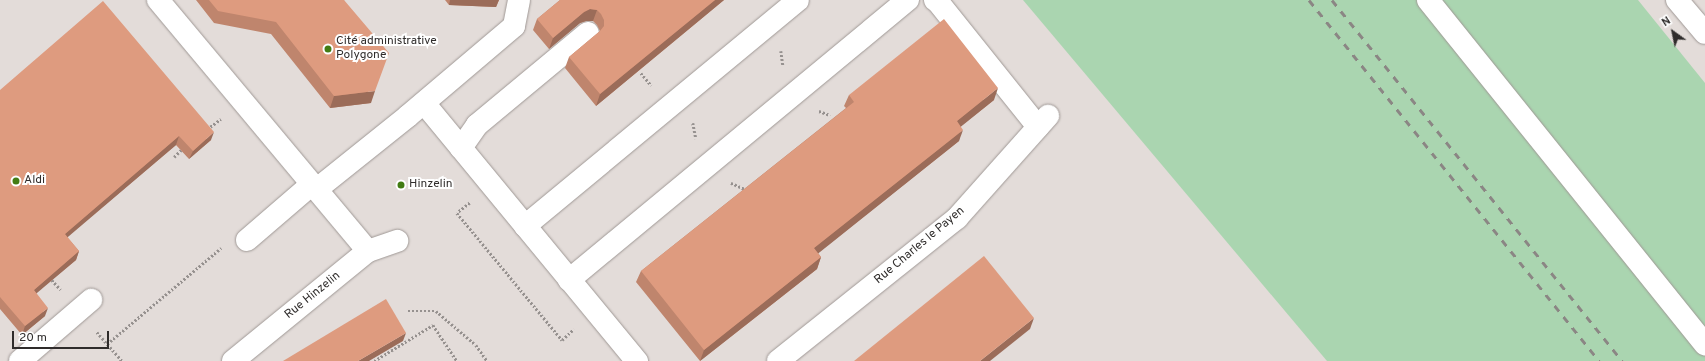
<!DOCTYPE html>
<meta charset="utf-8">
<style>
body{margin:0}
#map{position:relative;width:1705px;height:361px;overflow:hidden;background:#e3dcd9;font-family:Overpass,sans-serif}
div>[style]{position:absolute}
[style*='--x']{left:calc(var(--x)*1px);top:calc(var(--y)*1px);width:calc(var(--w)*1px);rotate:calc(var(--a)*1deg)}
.green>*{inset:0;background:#aad5b0}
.path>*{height:2.5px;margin-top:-1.25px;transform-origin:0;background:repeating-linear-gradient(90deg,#96918f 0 2px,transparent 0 4px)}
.roads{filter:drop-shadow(0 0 1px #9f9895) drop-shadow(0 0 1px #9f9895)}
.minor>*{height:22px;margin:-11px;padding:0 11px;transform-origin:11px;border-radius:11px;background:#fff}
.rail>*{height:3px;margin-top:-1.5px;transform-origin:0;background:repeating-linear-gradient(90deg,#8b8684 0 7px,transparent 0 14px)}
.wall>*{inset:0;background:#bf856d}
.shaded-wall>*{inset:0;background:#9b6c59}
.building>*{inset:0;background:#de9b7f}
.dots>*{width:11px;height:11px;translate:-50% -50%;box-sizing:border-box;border:2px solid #fff;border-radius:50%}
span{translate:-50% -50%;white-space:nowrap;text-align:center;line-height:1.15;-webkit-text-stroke:4px #fff;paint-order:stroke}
.poi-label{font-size:12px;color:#2f2c2b}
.left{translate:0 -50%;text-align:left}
.street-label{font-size:12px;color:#2f2c2b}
.north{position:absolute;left:1653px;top:12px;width:40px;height:40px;-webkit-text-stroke:3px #fff;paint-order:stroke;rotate:327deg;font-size:11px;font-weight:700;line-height:16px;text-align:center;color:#2f2c2b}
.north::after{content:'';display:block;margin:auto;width:14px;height:18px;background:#2f2c2b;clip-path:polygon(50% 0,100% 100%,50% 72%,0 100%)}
.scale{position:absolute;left:12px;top:331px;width:97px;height:18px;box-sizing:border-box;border:2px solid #2f2c2b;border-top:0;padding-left:5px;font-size:12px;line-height:14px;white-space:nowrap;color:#2f2c2b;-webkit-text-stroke:3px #fff;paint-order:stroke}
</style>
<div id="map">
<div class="green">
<i style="clip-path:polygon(1023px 0,1638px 0,1705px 83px,1705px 361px,1327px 361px)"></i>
</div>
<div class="path">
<i style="--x:781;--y:51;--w:15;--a:82"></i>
<i style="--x:641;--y:73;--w:16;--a:50"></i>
<i style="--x:819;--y:111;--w:12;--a:20"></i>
<i style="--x:693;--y:123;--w:16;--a:79"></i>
<i style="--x:207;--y:129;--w:17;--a:-36"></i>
<i style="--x:174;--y:157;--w:10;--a:-45"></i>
<i style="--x:731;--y:183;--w:15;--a:23"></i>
<i style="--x:470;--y:203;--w:16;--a:142"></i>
<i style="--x:457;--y:213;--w:165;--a:50.4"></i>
<i style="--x:562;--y:340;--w:16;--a:-43"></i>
<i style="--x:52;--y:280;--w:13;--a:48"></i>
<i style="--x:408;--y:311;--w:28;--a:0"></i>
<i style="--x:436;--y:311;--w:52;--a:40.4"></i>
<i style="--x:476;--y:345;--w:19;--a:55"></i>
<i style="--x:97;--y:332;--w:38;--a:49"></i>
<i style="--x:107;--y:344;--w:149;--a:-40.1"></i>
<i style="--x:374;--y:361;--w:69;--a:-31.4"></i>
<i style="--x:433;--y:325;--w:43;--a:56.3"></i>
</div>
<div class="roads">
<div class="minor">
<i style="--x:158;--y:0;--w:327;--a:50.1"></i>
<i style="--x:935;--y:0;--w:4;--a:34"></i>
<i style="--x:938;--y:2;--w:160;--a:51.3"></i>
<i style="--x:1428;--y:0;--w:442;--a:51.2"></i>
<i style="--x:1677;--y:0;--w:43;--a:49.7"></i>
<i style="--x:424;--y:103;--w:335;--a:50.5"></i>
<i style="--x:461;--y:148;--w:28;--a:-55"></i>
<i style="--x:477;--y:125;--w:144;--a:-39.7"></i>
<i style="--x:317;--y:189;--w:117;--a:-38.7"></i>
<i style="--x:408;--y:116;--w:139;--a:-40.3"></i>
<i style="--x:514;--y:26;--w:26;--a:-79"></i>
<i style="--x:525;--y:226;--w:354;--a:-39.6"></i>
<i style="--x:247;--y:240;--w:86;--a:-40.7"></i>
<i style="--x:569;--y:280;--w:440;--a:-39.6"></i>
<i style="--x:20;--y:361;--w:94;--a:-40.7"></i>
<i style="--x:233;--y:361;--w:174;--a:-39.2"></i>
<i style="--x:368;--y:251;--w:31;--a:-19"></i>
<i style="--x:778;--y:361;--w:229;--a:-38.6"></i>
<i style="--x:957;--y:218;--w:137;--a:-48.3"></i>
</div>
</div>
<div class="rail">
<i style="--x:1309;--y:0;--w:463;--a:51.2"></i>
<i style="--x:1332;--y:0;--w:463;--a:51.2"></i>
</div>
<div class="wall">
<i style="clip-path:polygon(196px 0,344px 0,371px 103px,330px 108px,271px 34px,214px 23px)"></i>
<i style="clip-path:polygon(445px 0,499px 0,496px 7px,449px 5px)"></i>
<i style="clip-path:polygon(560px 0,724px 0,596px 106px,565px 68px,569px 57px,600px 31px,597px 25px,593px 21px,586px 21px,580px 23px,549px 49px,533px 30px,537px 19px)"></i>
<i style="clip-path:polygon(0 90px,211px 140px,189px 159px,176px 145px,67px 237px,79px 251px,76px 260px,36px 293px,45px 316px,22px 335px,0 309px)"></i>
<i style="clip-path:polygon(849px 95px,994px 100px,961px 126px,959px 141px,818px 253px,821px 257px,817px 269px,700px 361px,636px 282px,641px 271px,846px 108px,844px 106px)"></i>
</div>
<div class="shaded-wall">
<i style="clip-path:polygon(450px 0,499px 0,496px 7px,449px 5px)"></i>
<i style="clip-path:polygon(715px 0,724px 0,596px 106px,600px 94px)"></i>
<i style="clip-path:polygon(590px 9px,597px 10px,593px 21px,586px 21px,580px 23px,549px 49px,553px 38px,584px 12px)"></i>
<i style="clip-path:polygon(998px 88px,994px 100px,953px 133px,957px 121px)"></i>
<i style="clip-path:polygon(375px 91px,371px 103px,330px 108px,334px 96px)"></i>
<i style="clip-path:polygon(963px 130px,959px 141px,810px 260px,814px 248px)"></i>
<i style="clip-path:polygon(214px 132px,211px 140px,189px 159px,193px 151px)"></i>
<i style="clip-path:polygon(179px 136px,176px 145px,62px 242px,65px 234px)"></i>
<i style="clip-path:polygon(79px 251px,76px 260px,31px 298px,34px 290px)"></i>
<i style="clip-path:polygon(821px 257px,817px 269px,700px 361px,704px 350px)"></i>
<i style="clip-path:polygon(48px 308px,45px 316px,22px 335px,25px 326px)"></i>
<i style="clip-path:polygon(1034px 318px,1030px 329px,990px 361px,980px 361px)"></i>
<i style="clip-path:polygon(406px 333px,403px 341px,369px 361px,358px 361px)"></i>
</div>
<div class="building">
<i style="clip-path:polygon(209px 0,344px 0,389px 53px,375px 91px,334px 96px,276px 22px,218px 11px)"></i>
<i style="clip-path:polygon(560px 0,715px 0,600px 94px,569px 57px,600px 31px,604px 26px,604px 20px,601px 14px,597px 10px,590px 9px,584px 12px,553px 38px,537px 19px)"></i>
<i style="clip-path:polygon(103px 1px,214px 132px,193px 151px,179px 136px,65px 234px,79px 251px,34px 290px,48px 308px,25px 326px,0 297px,0 90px)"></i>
<i style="clip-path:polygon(944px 19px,998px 88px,957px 121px,963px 130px,814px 248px,821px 257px,704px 350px,641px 271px,854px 102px,849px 95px)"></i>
<i style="clip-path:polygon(984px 256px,1034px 318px,980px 361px,854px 361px)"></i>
<i style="clip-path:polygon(386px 299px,406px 333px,358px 361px,283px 361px)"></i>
</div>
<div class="dots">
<i style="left:328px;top:49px;background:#427c14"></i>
<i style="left:16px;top:181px;background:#427c14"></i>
<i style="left:401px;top:185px;background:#427c14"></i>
</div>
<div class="poi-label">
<span class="left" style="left:336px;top:49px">Cité administrative<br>Polygone</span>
<span class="left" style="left:24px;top:181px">Aldi</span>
<span class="left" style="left:409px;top:185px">Hinzelin</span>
</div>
<div class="street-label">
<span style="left:920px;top:246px;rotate:-40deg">Rue Charles le Payen</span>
<span style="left:313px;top:296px;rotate:-39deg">Rue Hinzelin</span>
</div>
<div class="north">N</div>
<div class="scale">20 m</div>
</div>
